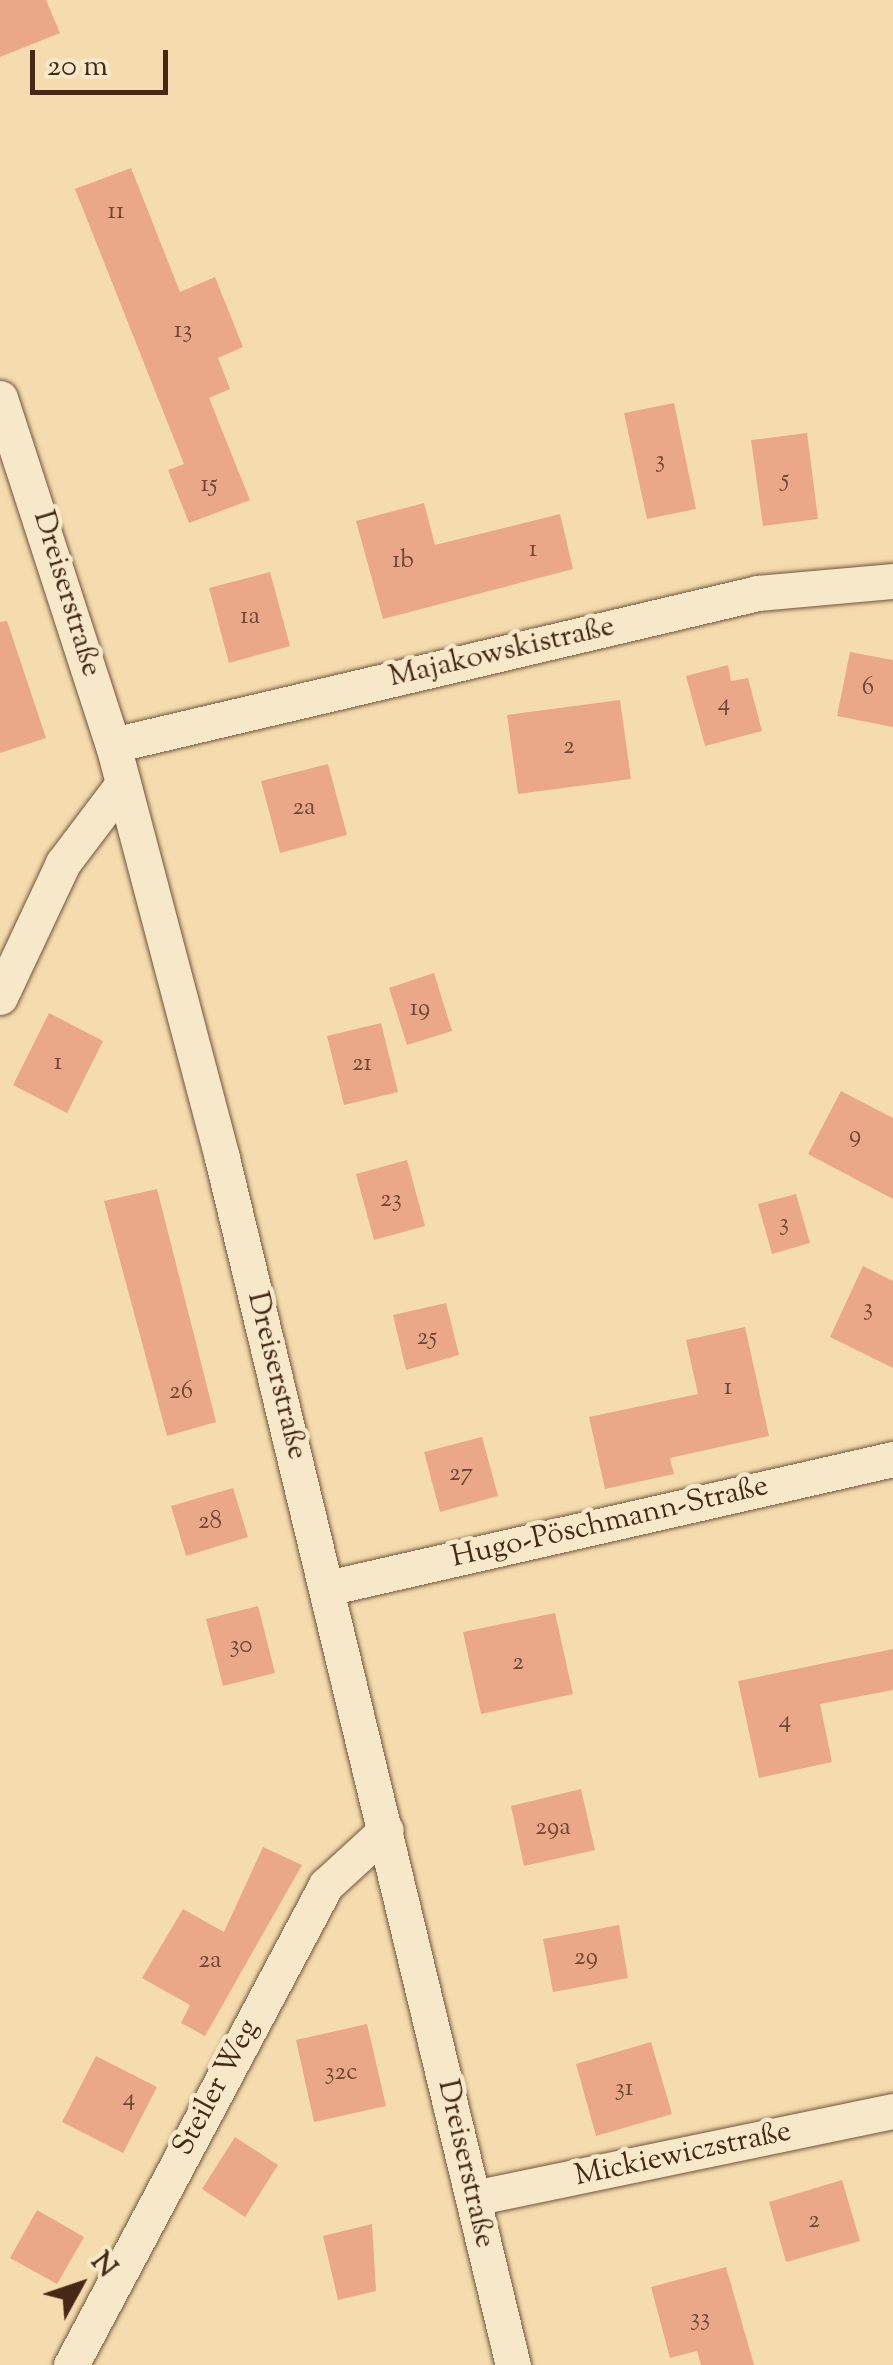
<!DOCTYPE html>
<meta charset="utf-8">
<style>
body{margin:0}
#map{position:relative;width:893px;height:2365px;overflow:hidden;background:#f5dcae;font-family:"Sorts Mill Goudy",serif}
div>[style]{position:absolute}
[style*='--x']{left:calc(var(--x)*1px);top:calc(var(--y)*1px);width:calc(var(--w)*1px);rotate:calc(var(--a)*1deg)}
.building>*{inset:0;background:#eba888}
.roads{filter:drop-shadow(0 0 2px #71553b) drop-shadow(0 0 2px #71553b)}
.street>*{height:35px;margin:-17.5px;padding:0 17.5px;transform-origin:17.5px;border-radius:17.5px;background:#f8e8ca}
span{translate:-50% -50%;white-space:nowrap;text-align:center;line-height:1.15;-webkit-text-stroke:9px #f8e8ca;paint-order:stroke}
.number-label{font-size:25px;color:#6e4832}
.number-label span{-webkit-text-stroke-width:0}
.street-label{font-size:30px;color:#452815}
.north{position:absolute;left:30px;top:2235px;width:100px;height:100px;-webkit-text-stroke:8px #f8e8ca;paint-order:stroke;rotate:50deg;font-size:28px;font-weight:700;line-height:40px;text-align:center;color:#452815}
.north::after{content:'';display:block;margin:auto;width:35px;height:45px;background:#452815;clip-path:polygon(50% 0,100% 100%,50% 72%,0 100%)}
.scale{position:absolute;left:30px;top:50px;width:138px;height:45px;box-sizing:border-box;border:5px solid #452815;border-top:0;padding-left:12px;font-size:30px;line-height:35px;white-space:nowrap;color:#452815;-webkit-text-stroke:8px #f8e8ca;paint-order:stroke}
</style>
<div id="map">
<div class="building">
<i style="clip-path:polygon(0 0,46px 0,60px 33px,0 57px)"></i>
<i style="clip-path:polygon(131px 168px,180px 292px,215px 277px,243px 347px,218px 358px,230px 389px,209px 398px,250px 500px,189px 523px,168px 470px,184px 464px,75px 189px)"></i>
<i style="clip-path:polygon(674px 403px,696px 509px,647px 519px,624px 413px)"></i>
<i style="clip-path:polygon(807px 433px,818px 519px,763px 526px,751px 440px)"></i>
<i style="clip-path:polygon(424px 503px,435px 545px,560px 514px,573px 569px,383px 619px,356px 521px)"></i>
<i style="clip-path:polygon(270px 572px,290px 646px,229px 663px,209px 588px)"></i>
<i style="clip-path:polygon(7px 621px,46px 738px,0 753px,0 622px)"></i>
<i style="clip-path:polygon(850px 652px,893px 660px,893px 727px,837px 716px)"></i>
<i style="clip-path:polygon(728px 665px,731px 681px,748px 678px,762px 731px,705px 746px,686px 676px)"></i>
<i style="clip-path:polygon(620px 700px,631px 779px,518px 794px,507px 715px)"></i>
<i style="clip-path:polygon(328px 764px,347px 835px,280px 853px,261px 781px)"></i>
<i style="clip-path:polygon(434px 973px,452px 1031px,407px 1045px,389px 988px)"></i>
<i style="clip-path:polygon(49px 1013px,103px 1041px,67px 1113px,13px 1085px)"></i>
<i style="clip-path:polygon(381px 1023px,398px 1092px,344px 1105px,327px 1036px)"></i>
<i style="clip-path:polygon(841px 1091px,893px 1118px,893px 1199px,808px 1154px)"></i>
<i style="clip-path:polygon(407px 1160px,425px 1226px,374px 1240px,356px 1174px)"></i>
<i style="clip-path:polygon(157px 1189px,216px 1422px,167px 1436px,104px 1201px)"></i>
<i style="clip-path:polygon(796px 1194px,810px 1243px,772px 1254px,758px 1204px)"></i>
<i style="clip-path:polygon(863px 1266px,893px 1281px,893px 1368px,830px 1337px)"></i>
<i style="clip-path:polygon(446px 1303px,459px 1355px,406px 1370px,393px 1315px)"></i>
<i style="clip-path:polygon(745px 1327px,769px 1436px,670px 1458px,674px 1474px,605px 1489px,589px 1417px,698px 1394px,686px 1340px)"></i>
<i style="clip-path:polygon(482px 1437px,498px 1496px,440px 1512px,424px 1452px)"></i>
<i style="clip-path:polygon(233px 1488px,248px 1537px,186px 1556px,171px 1506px)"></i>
<i style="clip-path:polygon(258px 1606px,275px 1673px,223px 1686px,206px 1619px)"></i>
<i style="clip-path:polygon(555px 1613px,573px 1694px,481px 1714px,463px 1632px)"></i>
<i style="clip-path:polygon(893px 1649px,893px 1690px,820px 1704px,832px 1762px,759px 1778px,738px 1681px)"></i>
<i style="clip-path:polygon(581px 1789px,595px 1850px,524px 1866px,511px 1806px)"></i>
<i style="clip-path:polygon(263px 1847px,302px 1865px,205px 2036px,181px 2023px,190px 2005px,142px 1978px,183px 1909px,224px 1932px)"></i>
<i style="clip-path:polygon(619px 1925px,628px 1978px,553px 1992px,543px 1939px)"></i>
<i style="clip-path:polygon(367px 2024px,386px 2106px,314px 2122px,296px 2040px)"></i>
<i style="clip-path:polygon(651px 2042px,672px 2114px,596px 2136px,576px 2064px)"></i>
<i style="clip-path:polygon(96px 2056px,157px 2087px,123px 2153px,62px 2122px)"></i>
<i style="clip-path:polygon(235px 2137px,278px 2165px,245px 2217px,202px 2189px)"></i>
<i style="clip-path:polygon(842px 2180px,860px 2241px,786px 2262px,769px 2202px)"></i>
<i style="clip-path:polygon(37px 2210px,84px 2237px,57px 2284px,10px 2258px)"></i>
<i style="clip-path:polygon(372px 2224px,376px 2291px,338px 2300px,323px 2236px)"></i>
<i style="clip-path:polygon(726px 2267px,754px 2365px,701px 2365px,697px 2351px,670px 2358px,651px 2287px)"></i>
</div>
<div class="roads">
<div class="street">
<i style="--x:0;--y:398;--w:365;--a:72"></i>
<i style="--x:113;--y:745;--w:427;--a:75.2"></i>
<i style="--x:222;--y:1158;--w:1242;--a:76.45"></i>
<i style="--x:113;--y:745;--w:663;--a:-13.26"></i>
<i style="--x:758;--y:593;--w:136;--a:-5.1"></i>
<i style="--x:0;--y:997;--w:148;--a:-64.8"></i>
<i style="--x:63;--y:863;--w:98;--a:-52.9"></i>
<i style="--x:327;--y:1588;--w:581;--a:-12.84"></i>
<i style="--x:473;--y:2198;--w:429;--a:-11.7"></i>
<i style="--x:71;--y:2365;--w:544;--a:-62.02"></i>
<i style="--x:326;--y:1885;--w:81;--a:-42.5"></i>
</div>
</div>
<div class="number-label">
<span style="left:116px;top:212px">11</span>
<span style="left:183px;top:331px">13</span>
<span style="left:660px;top:461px">3</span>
<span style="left:785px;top:480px">5</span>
<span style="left:209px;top:485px">15</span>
<span style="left:533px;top:550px">1</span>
<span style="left:403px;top:561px">1b</span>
<span style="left:250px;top:617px">1a</span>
<span style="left:868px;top:688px">6</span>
<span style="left:724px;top:704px">4</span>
<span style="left:569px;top:747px">2</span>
<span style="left:304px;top:808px">2a</span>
<span style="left:420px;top:1009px">19</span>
<span style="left:58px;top:1063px">1</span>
<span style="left:362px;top:1064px">21</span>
<span style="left:855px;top:1136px">9</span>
<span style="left:391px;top:1200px">23</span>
<span style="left:784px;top:1224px">3</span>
<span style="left:868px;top:1309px">3</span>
<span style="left:427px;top:1338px">25</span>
<span style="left:728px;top:1388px">1</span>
<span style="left:181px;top:1392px">26</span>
<span style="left:461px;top:1474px">27</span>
<span style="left:210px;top:1522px">28</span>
<span style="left:241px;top:1646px">30</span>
<span style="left:518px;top:1663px">2</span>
<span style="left:785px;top:1721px">4</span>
<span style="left:553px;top:1828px">29a</span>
<span style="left:586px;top:1958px">29</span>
<span style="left:210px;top:1961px">2a</span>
<span style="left:341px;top:2073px">32c</span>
<span style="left:624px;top:2089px">31</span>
<span style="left:129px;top:2099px">4</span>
<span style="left:814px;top:2221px">2</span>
<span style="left:700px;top:2319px">33</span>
</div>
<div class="street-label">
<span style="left:66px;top:594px;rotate:73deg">Dreiserstraße</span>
<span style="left:502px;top:653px;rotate:-13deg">Majakowskistraße</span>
<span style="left:276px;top:1376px;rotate:76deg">Dreiserstraße</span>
<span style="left:610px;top:1523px;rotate:-13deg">Hugo-Pöschmann-Straße</span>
<span style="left:217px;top:2088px;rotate:-62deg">Steiler Weg</span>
<span style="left:683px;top:2155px;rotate:-12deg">Mickiewiczstraße</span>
<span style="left:465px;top:2164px;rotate:77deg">Dreiserstraße</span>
</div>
<div class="north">N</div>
<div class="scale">20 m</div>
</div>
